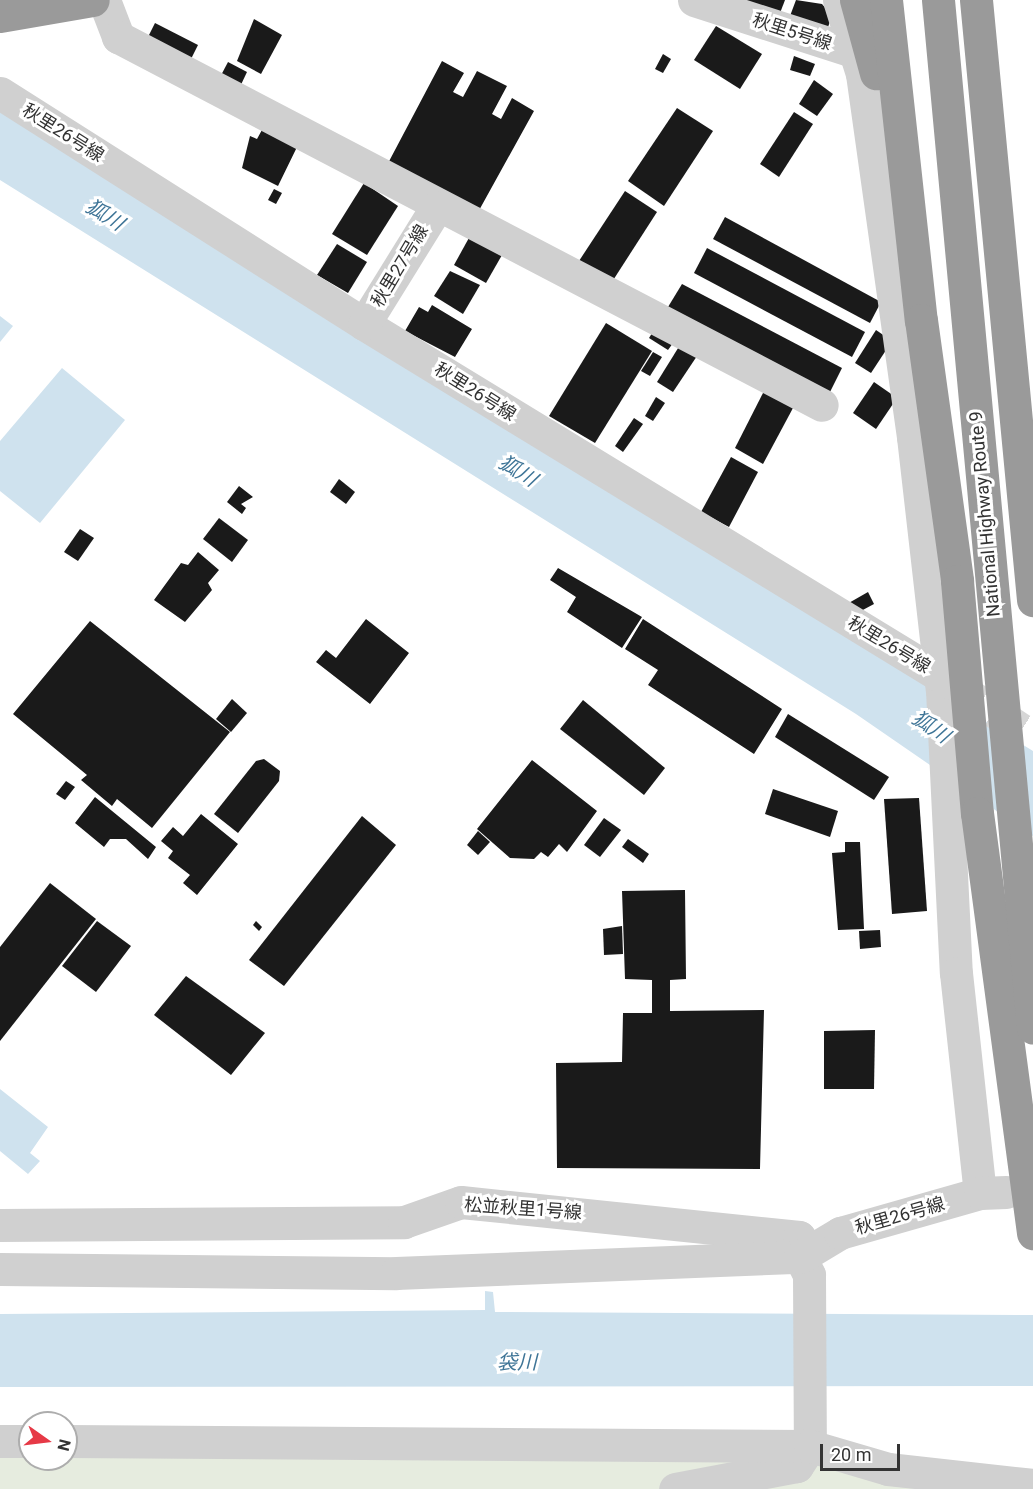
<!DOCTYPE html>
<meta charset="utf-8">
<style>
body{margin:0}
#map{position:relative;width:1033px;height:1489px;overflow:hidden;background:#fff;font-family:Roboto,"Noto Sans JP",sans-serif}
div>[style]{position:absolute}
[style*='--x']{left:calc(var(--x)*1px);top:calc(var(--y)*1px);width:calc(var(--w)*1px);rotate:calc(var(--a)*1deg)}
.green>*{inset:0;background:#e6ecdf}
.water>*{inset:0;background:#cfe2ee}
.building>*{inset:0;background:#1a1a1a}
.minor-tunnel>*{height:33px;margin-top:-16.5px;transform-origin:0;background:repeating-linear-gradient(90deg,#d6d6d6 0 33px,transparent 0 49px)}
.minor>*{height:33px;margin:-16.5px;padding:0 16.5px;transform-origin:16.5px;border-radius:16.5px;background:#d0d0d0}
.highway>*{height:33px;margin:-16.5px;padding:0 16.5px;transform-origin:16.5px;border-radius:16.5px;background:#9a9a9a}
span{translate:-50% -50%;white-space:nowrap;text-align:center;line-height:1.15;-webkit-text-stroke:6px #fff;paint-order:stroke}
.street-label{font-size:18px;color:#333}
.water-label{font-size:20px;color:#3f7597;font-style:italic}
.north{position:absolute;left:18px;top:1411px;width:60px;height:60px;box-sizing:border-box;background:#fff;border:2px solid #adadad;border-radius:50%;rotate:104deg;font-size:16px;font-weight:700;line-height:24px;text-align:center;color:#333}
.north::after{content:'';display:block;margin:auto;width:21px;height:27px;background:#e63946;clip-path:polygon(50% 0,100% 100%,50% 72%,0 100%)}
.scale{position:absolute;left:820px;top:1444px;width:80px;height:27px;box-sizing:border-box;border:3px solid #333;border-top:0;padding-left:8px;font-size:18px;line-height:21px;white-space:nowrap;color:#333;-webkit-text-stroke:4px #fff;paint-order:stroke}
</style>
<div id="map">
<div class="green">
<i style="clip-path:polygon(0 1449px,30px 1449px,30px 1459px,66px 1459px,66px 1450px,786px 1452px,966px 1489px,0 1489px)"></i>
</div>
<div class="water">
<i style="clip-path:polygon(0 110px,1033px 751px,1033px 836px,856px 714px,0 180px)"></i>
<i style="clip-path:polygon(0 316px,13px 326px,0 342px)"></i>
<i style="clip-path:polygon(62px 368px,125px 420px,40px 523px,0 491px,0 441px)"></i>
<i style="clip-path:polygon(0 1089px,48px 1127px,30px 1153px,40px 1161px,28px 1174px,0 1151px)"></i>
<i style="clip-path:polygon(485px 1291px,493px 1292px,495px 1312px,1033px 1315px,1033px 1386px,0 1387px,0 1314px,485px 1310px)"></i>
</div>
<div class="building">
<i style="clip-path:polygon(739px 0,785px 0,777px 21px)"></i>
<i style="clip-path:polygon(796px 0,822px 4px,832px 16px,824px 38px,787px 24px)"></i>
<i style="clip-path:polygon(254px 19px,282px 35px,261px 74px,237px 61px)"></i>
<i style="clip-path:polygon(155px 23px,198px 45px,188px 65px,145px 43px)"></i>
<i style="clip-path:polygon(716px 26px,762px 54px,740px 89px,694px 60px)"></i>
<i style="clip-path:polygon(663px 54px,671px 59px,663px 73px,655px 69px)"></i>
<i style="clip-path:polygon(794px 56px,815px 64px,810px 76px,790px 70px)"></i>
<i style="clip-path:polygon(442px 61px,464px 73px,453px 92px,463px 97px,477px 71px,507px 86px,492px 114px,501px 119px,512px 98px,534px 111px,477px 214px,386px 167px)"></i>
<i style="clip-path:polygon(228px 62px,247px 72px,238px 91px,218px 81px)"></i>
<i style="clip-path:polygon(814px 80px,833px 94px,817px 116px,799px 104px)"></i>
<i style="clip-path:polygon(677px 108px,713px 131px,664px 206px,628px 181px)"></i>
<i style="clip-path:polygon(794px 112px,813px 124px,779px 177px,760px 164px)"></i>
<i style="clip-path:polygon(263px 128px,298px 145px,278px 186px,242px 168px,250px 136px,257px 139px)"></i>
<i style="clip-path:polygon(364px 183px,398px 206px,367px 255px,332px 234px)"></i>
<i style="clip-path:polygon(274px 189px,282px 193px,276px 204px,268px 200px)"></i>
<i style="clip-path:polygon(625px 191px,657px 212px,610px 285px,577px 264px)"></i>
<i style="clip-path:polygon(725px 217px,881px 302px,870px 323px,713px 239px)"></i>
<i style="clip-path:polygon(470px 236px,502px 255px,486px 283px,454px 265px)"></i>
<i style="clip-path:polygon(337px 244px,367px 262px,348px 293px,317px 275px)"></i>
<i style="clip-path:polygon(707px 248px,865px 332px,852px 357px,694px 273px)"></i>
<i style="clip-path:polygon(450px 271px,480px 285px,463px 314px,434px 296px)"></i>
<i style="clip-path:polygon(682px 284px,842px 368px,830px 392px,668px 307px)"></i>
<i style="clip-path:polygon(432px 305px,472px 329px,455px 357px,405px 331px,419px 307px,428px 312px)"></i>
<i style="clip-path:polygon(606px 323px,652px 351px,595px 443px,549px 416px)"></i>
<i style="clip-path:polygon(654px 330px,673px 343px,668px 350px,649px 338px)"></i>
<i style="clip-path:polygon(876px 330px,892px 341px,871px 373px,855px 363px)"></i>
<i style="clip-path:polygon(680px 345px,697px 356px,673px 392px,657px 382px)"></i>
<i style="clip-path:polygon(653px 352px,662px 357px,650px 376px,641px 371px)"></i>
<i style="clip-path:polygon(874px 382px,897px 398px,876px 429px,853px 413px)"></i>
<i style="clip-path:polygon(764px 391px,793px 408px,763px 464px,735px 448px)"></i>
<i style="clip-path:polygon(656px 397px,665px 403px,653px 421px,645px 416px)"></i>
<i style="clip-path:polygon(634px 418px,643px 424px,623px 452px,615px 446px)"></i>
<i style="clip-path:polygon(731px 457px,758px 472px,729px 527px,701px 512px)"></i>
<i style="clip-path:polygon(339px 479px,355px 492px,346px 504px,330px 492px)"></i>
<i style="clip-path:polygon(239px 486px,253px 497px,241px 504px,246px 508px,242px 514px,227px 502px)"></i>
<i style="clip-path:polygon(219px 518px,248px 540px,232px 562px,203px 539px)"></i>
<i style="clip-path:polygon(80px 529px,94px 538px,78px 561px,64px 552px)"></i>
<i style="clip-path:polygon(198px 552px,219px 570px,208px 583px,212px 590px,185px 622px,154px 600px,181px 563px,188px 565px)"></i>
<i style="clip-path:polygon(558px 568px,642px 617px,622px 648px,567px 612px,576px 597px,550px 580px)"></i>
<i style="clip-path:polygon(868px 592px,874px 604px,859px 612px,847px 604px)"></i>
<i style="clip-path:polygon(366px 619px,409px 653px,370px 704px,316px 662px,326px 650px,336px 658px)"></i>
<i style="clip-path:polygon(643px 619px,782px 709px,754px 754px,648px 685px,658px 670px,625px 649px)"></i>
<i style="clip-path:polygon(90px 621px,230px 732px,152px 828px,117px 799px,112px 806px,81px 780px,87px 775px,13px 714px)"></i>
<i style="clip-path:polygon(232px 699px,247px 713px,231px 732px,216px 719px)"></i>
<i style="clip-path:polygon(583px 700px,665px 768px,644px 795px,560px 729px)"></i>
<i style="clip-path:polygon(788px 714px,889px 777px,874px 800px,775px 737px)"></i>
<i style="clip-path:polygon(264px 759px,280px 771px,279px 781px,238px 833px,214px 814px,256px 761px)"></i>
<i style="clip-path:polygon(532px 760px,597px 811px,567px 852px,559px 844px,548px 857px,541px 852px,534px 859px,510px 858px,477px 829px)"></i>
<i style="clip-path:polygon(66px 781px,75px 787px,65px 800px,56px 794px)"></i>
<i style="clip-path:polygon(773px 789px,838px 811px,830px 837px,765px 814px)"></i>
<i style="clip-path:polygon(95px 797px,156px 847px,148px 859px,126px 839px,110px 839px,104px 847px,75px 823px)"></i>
<i style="clip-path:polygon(919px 798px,927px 911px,892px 914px,884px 799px)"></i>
<i style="clip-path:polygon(201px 814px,238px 844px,197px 895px,183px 883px,190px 875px,168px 858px,173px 851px,161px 841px,173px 827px,183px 836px)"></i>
<i style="clip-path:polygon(362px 816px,396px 845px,284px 986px,249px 960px)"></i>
<i style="clip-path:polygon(604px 818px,621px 830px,600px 857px,584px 845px)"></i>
<i style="clip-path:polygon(478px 831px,490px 842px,478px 855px,467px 845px)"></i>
<i style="clip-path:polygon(628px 839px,649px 854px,643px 863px,622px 847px)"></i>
<i style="clip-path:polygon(845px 842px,860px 842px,864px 929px,838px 930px,832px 853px,845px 852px)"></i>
<i style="clip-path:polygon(50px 883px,96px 919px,0 1041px,0 947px)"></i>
<i style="clip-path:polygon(685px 890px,686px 979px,670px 980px,670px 1011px,764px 1010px,760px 1169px,557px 1168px,556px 1063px,622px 1062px,623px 1013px,652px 1013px,652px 980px,625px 979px,622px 891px)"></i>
<i style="clip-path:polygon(97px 921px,131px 946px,96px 992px,62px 966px)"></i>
<i style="clip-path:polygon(256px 921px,262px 927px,259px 931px,253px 925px)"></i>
<i style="clip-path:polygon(622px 926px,623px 954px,604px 955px,603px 929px)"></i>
<i style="clip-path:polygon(880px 930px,881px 947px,860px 949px,859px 931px)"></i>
<i style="clip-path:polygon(186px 976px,265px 1033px,231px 1075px,154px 1015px)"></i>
<i style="clip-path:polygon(875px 1030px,874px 1089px,824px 1089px,824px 1031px)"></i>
</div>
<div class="minor-tunnel">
<i style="--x:953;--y:684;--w:96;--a:33.5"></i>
</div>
<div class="minor">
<i style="--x:104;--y:0;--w:40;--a:69"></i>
<i style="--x:118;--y:37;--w:794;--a:27.6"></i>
<i style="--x:694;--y:0;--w:170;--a:17.8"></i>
<i style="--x:839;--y:0;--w:77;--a:72.7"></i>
<i style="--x:862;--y:74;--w:367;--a:82"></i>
<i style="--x:913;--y:437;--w:255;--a:83.5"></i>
<i style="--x:942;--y:690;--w:283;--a:87.2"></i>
<i style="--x:956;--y:973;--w:221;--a:83.8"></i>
<i style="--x:0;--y:93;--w:431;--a:32.4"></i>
<i style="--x:364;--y:324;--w:689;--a:31.41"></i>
<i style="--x:364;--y:324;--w:137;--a:-58.2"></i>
<i style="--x:0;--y:1225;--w:404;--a:-0.4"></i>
<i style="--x:404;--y:1222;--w:60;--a:-19.3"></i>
<i style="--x:461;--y:1202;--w:340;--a:5.9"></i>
<i style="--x:799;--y:1237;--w:20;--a:87"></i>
<i style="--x:800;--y:1257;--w:20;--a:63"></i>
<i style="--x:809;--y:1275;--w:171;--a:89.7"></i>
<i style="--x:810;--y:1446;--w:24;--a:123"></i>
<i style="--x:797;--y:1466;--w:124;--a:169.3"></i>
<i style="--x:0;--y:1269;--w:396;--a:0.6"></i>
<i style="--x:396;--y:1273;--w:404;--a:-2.3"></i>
<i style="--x:800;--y:1257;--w:47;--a:-31"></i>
<i style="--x:840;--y:1233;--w:146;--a:-15.9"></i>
<i style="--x:980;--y:1193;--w:26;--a:-2"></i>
<i style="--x:0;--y:1441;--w:30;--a:0"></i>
<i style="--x:66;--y:1441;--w:744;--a:0.39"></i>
<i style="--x:810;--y:1446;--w:81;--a:16.4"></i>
<i style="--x:888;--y:1469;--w:146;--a:6.3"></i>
</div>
<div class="highway">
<i style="--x:856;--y:0;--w:76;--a:74.7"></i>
<i style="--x:886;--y:0;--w:322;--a:83.8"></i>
<i style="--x:921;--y:320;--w:263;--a:82.1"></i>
<i style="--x:957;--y:581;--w:233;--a:85.1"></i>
<i style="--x:977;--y:813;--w:424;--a:82.4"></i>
<i style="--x:938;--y:0;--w:1032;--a:84.72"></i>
<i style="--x:976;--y:0;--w:603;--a:84.57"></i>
<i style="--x:0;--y:16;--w:94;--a:-9.8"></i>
</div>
<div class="street-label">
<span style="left:792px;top:32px;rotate:18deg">秋里5号線</span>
<span style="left:63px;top:133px;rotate:32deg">秋里26号線</span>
<span style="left:400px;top:266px;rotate:-59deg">秋里27号線</span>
<span style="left:475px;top:392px;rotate:32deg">秋里26号線</span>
<span style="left:985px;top:514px;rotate:-95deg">National Highway Route 9</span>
<span style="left:889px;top:645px;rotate:31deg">秋里26号線</span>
<span style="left:523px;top:1209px;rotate:4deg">松並秋里1号線</span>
<span style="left:900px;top:1216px;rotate:-16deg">秋里26号線</span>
</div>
<div class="water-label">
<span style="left:105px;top:215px;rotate:32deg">狐川</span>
<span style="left:518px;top:471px;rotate:32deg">狐川</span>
<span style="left:931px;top:727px;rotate:34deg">狐川</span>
<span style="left:517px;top:1362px">袋川</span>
</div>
<div class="north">N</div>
<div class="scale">20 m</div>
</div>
